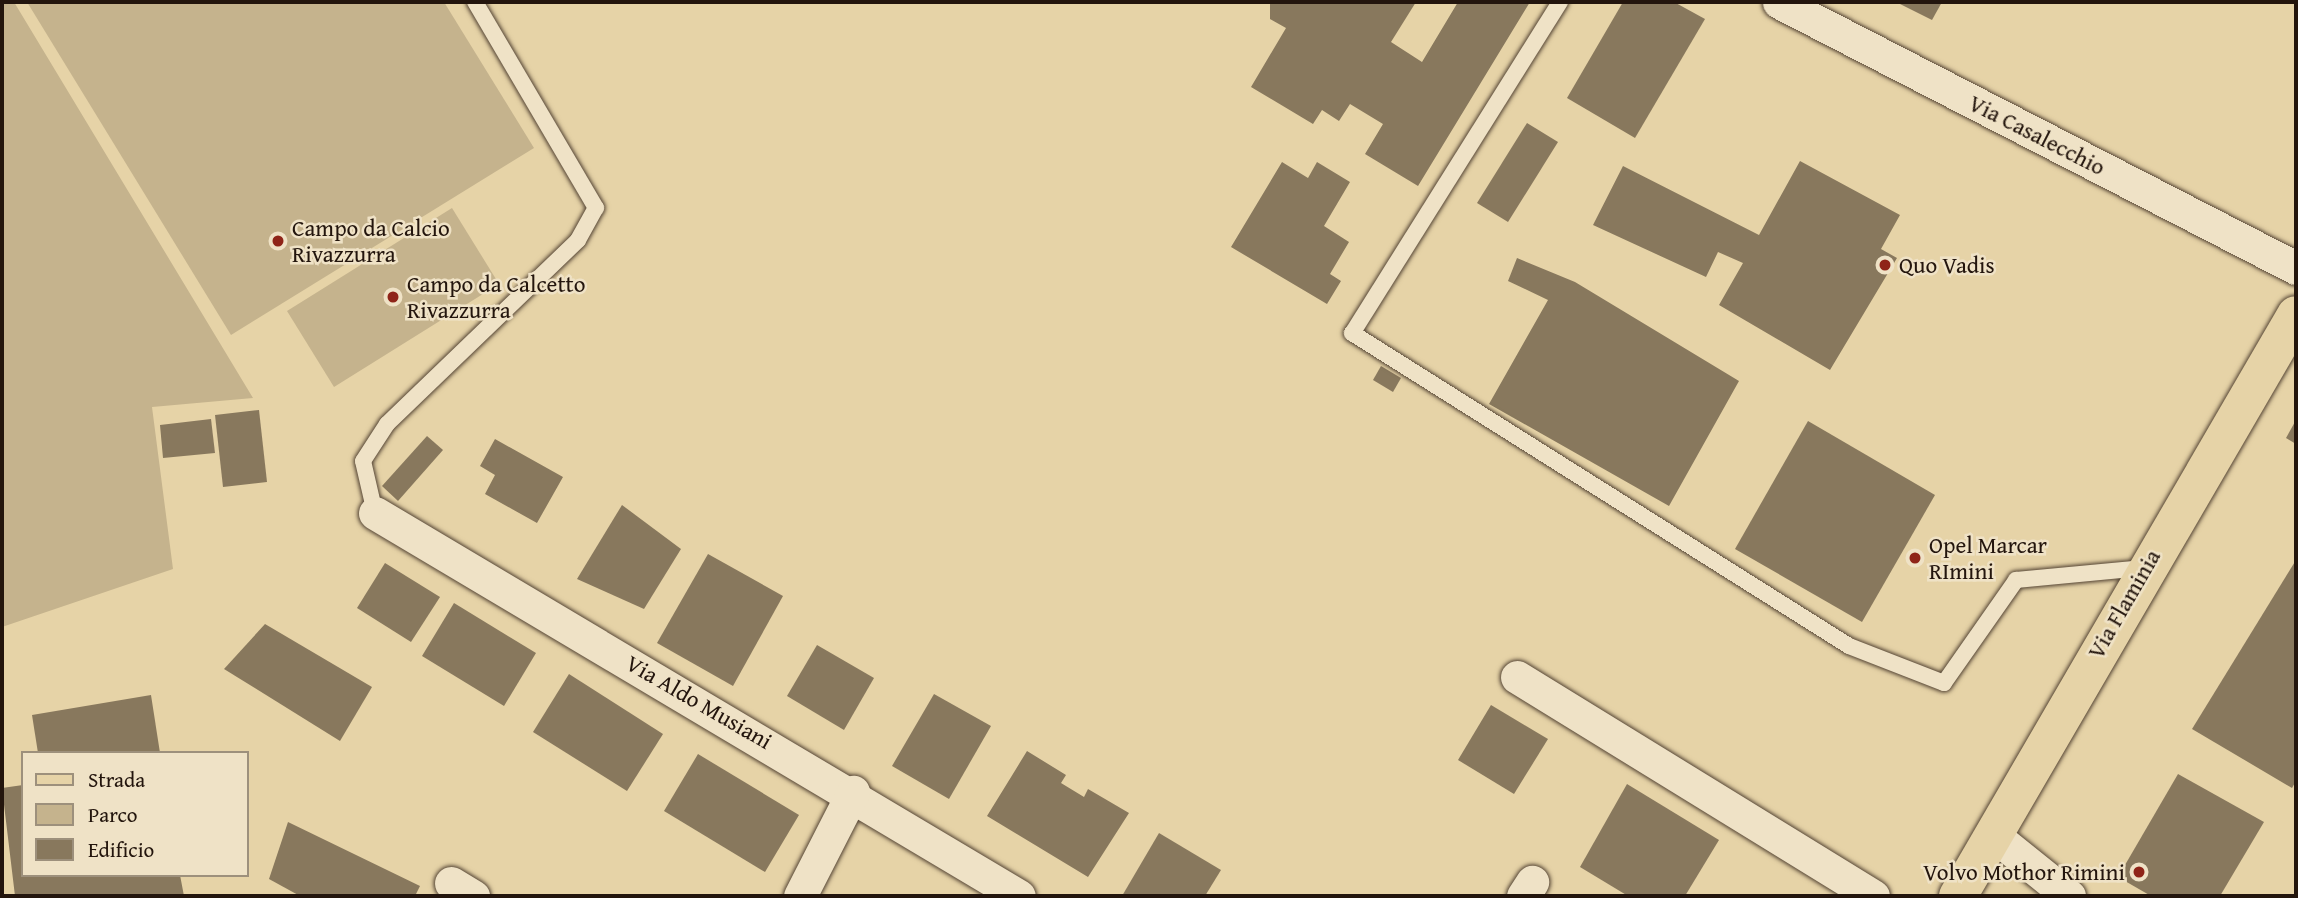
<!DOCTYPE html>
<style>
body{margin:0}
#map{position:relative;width:2298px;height:898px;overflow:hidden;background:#e6d3a7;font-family:"Gentium Book Plus",serif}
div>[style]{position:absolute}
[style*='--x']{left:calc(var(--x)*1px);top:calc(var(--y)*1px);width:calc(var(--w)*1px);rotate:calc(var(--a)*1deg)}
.green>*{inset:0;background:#c5b38d}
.building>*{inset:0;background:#88785d}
.roads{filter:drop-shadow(0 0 2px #544434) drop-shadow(0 0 2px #544434)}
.lane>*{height:16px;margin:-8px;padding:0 8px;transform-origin:8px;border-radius:8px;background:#efe2c6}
.street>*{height:33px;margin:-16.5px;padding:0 16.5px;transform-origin:16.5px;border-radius:16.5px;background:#efe2c6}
.primary>*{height:38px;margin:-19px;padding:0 19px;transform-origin:19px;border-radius:19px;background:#e6d3a7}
.dots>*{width:19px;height:19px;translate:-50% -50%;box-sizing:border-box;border:4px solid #efe2c6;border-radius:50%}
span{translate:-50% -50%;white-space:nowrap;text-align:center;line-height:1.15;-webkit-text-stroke:5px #efe2c6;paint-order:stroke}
.street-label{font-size:23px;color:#23150d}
.poi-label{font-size:23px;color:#23150d}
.left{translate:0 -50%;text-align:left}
.right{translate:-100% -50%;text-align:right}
.frame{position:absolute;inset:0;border:4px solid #23150d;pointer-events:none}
.legend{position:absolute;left:21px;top:751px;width:228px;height:126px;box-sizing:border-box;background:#efe2c6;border:2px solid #9d907c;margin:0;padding:9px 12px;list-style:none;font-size:21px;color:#23150d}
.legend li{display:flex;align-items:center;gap:14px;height:35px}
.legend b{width:35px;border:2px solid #9d907c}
</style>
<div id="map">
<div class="green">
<i style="clip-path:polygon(2px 2px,14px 2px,253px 398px,152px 407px,173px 569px,2px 627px)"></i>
<i style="clip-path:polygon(27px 2px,444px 2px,534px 148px,231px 335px)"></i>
<i style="clip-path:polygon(452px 208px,499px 284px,334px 387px,287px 311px)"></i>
</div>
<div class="building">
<i style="clip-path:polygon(1270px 2px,1416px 2px,1391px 42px,1422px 62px,1458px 2px,1530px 2px,1418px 186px,1365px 154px,1383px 124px,1350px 104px,1339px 121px,1322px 110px,1313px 124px,1251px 87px,1286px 28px,1270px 19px)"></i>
<i style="clip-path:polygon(1623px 2px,1674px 2px,1705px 19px,1635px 138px,1567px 98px)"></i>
<i style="clip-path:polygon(1896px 2px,1942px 2px,1932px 20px)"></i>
<i style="clip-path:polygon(1527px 123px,1558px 142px,1508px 222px,1477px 203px)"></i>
<i style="clip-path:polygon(1800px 161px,1900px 215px,1881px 249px,1897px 258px,1830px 370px,1719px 305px,1743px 263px,1718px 252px,1706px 277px,1593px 225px,1623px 166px,1759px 235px)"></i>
<i style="clip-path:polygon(1282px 162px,1308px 178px,1317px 162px,1350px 182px,1324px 226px,1349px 242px,1330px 274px,1341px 281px,1327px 304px,1231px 247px)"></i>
<i style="clip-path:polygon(1517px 258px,1575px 282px,1739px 381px,1669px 506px,1489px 404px,1548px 300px,1508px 281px)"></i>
<i style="clip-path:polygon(1381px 366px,1401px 378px,1393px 392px,1373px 380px)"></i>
<i style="clip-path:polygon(259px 410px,267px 482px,223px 487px,215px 415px)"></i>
<i style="clip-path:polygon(211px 419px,215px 453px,163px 458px,160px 425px)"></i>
<i style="clip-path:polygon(2296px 420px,2296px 444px,2286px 438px)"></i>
<i style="clip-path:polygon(1808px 421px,1935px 495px,1862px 622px,1735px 549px)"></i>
<i style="clip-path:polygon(427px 436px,443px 450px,398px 501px,382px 486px)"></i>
<i style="clip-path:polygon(495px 439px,563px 477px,537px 523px,485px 494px,495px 475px,480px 466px)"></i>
<i style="clip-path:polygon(622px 505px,681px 549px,644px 609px,577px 579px)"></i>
<i style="clip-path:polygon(708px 554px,783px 596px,733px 686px,657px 643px)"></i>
<i style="clip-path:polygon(2296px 560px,2296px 781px,2292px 788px,2192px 729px)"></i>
<i style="clip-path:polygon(385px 563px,440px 597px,411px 642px,357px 608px)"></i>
<i style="clip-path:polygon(454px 603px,536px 653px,504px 706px,422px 656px)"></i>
<i style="clip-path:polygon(265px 624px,372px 687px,340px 741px,224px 669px)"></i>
<i style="clip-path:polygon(817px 645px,874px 678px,844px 730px,787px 696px)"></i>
<i style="clip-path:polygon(569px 674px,663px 734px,627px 791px,533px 732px)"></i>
<i style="clip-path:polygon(934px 694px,991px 726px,949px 799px,892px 766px)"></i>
<i style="clip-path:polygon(151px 695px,160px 753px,38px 753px,32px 715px)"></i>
<i style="clip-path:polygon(1491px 705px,1548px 739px,1514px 794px,1458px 760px)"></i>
<i style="clip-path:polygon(1027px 751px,1066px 775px,1061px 783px,1084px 797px,1088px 789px,1129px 813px,1088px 877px,987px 816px)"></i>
<i style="clip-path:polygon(698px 754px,799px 815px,765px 872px,664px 811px)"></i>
<i style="clip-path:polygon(2178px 774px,2264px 822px,2220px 896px,2151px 896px,2118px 877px)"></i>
<i style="clip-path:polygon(1627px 784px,1719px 840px,1685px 896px,1628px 896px,1580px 867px)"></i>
<i style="clip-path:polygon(23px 785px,23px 875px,180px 875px,184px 896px,15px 896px,2px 788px)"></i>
<i style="clip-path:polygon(288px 822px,420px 886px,415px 896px,300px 896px,269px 879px)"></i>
<i style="clip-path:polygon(1159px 833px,1221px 870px,1205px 896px,1122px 896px)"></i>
</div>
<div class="roads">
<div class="lane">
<i style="--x:1560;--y:2;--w:391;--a:122.1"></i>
<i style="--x:1352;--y:333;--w:587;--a:32.2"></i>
<i style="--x:1849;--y:646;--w:102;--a:21.3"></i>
<i style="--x:1944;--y:683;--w:126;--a:-55"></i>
<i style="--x:2016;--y:580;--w:129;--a:-5.4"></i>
<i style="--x:375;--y:513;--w:53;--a:-103"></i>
<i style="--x:363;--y:461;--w:44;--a:-57"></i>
<i style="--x:387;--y:424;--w:265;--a:-43.9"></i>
<i style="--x:578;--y:240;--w:37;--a:-61"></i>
<i style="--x:596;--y:208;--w:239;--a:-120.4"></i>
</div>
<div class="street">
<i style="--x:1779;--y:2;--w:581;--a:27.23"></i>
<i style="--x:375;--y:513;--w:749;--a:30.74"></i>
<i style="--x:1517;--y:677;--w:418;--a:31.6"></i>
<i style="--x:1992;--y:834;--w:99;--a:38.8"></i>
<i style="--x:451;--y:883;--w:26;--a:31"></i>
<i style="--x:800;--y:896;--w:117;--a:-63"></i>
<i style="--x:1523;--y:896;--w:17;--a:-57"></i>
</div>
<div class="primary">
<i style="--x:1958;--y:896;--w:672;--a:-59.81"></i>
</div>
</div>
<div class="dots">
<i style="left:278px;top:241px;background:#8f2418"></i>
<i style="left:1885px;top:265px;background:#8f2418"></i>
<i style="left:393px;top:297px;background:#8f2418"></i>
<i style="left:1915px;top:558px;background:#8f2418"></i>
<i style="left:2139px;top:872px;background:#8f2418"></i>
</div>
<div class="street-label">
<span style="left:2037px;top:135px;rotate:27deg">Via Casalecchio</span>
<span style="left:2124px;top:604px;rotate:-60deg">Via Flaminia</span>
<span style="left:699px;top:702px;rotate:30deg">Via Aldo Musiani</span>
</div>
<div class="poi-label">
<span class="left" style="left:292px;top:241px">Campo da Calcio<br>Rivazzurra</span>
<span class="left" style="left:1899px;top:265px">Quo Vadis</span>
<span class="left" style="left:407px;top:297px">Campo da Calcetto<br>Rivazzurra</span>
<span class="left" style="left:1929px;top:558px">Opel Marcar<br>RImini</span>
<span class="right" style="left:2125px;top:872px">Volvo Mothor Rimini</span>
</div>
<div class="frame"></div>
<ul class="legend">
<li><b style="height:9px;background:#e6d3a7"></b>Strada</li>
<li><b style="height:19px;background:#c5b38d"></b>Parco</li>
<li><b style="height:19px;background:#88785d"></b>Edificio</li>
</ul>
</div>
